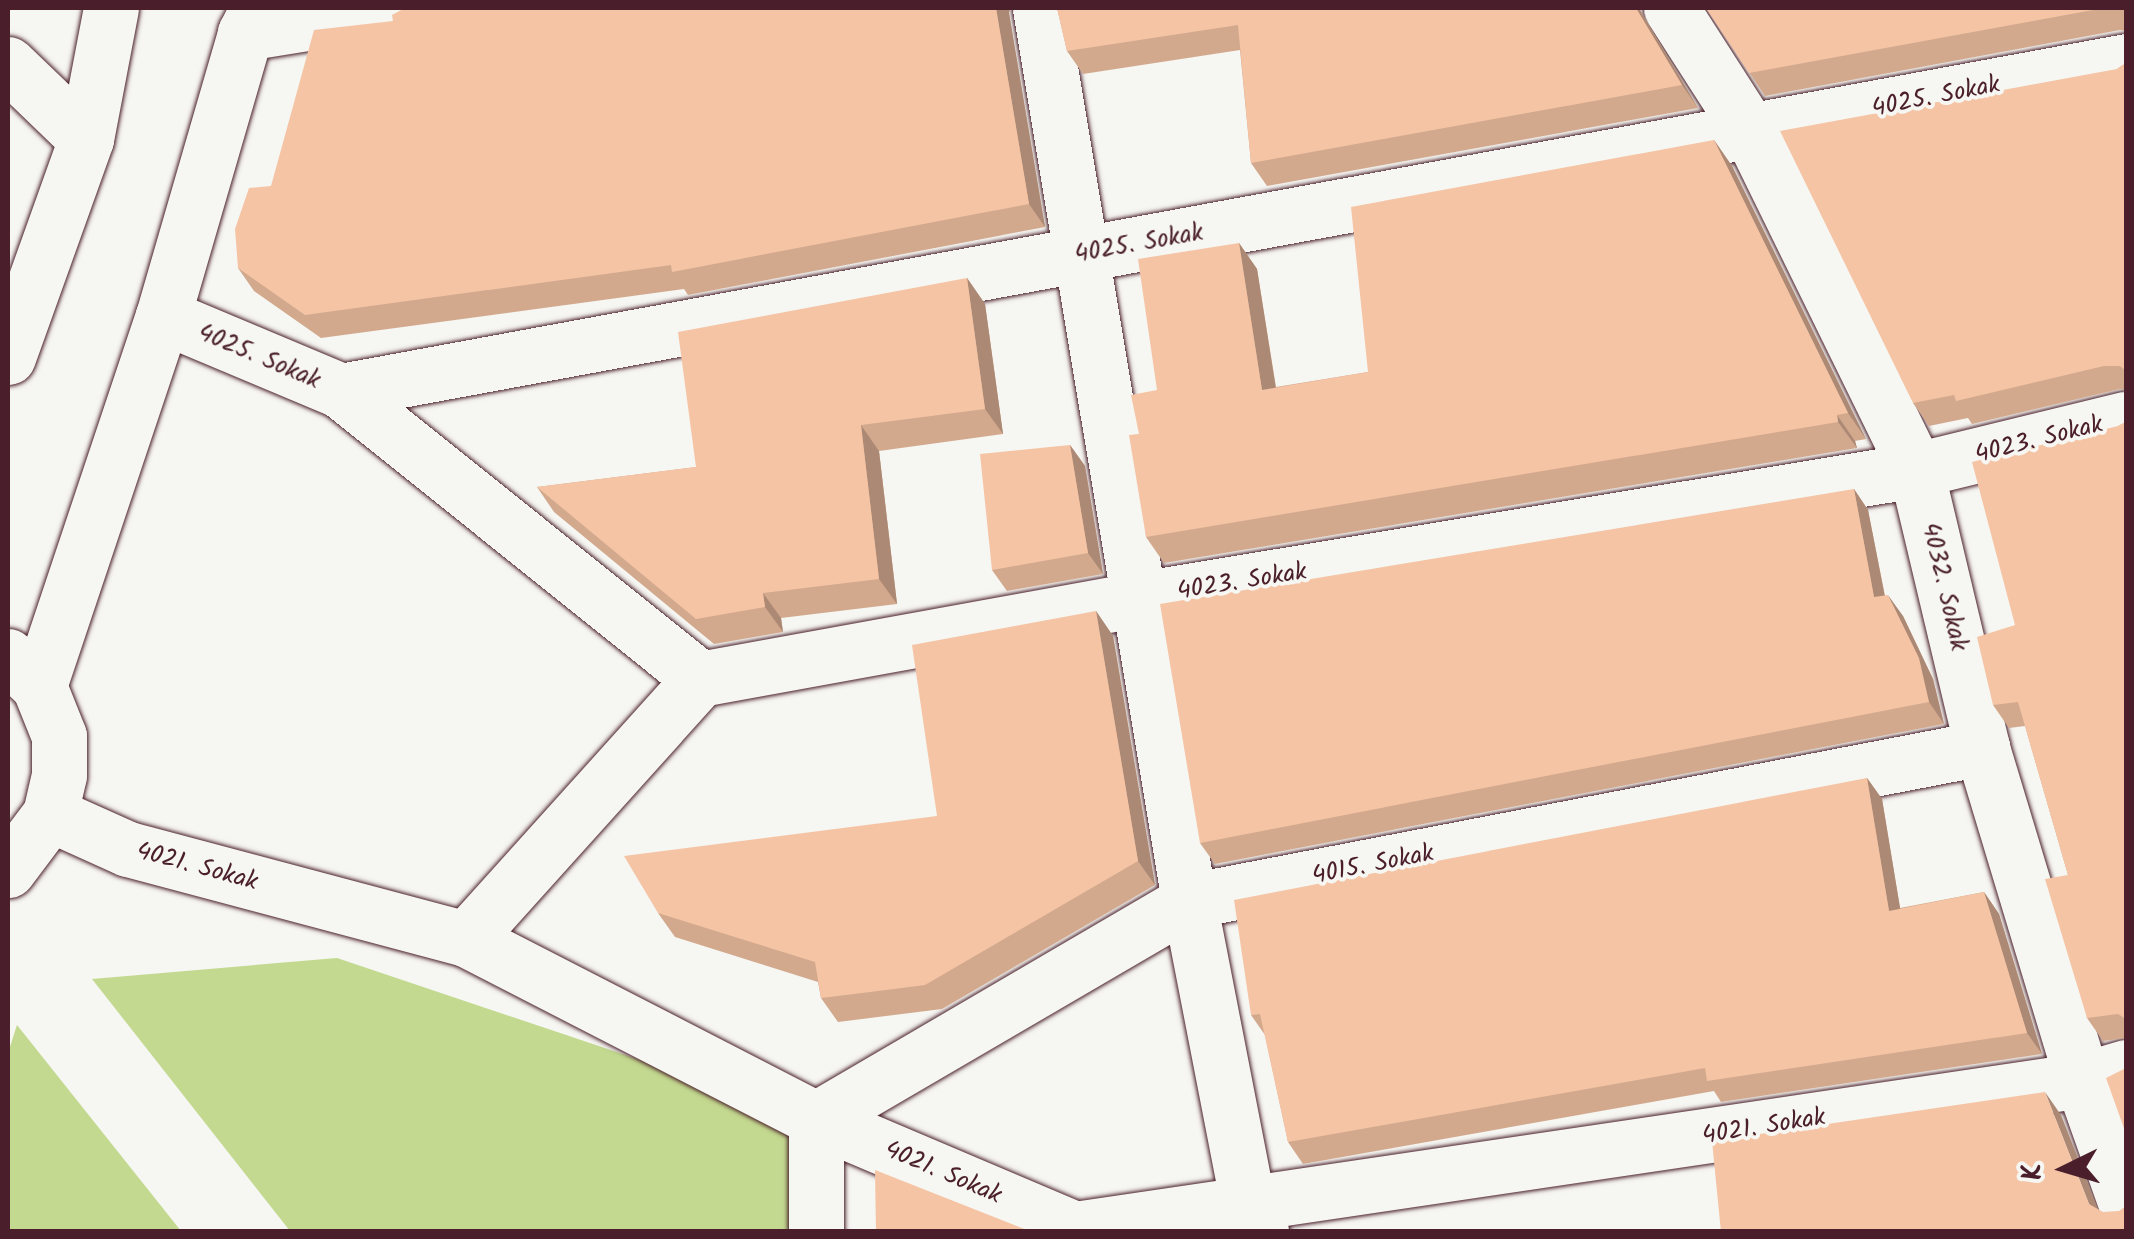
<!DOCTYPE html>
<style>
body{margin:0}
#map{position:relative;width:2134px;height:1239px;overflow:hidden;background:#f6f6f2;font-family:Kalam,sans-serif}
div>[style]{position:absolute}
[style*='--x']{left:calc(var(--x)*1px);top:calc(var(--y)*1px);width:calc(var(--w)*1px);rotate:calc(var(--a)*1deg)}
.green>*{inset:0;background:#c3d98f}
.roads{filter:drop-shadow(0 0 2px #4a1f2b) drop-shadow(0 0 2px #4a1f2b)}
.street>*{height:55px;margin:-27.5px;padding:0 27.5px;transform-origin:27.5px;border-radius:27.5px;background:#f6f6f2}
.secondary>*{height:55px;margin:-27.5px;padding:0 27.5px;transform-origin:27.5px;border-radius:27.5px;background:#f6f6f2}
.wall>*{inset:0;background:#d3a98e}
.shaded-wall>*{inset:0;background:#ac8974}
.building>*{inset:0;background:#f5c4a5}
span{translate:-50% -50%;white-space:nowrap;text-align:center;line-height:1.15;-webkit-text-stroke:8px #f6f6f2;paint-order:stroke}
.street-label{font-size:25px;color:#4a1f2b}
.frame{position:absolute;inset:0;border:10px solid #4a1f2b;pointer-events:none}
.north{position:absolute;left:2014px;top:1119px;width:100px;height:100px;-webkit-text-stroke:8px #f6f6f2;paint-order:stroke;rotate:265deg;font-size:28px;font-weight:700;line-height:40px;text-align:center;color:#4a1f2b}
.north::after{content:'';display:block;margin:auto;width:35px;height:45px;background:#4a1f2b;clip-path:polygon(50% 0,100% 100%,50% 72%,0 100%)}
</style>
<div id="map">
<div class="green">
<i style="clip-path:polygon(337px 958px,816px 1119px,807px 1231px,290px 1231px,92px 979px)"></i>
<i style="clip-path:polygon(17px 1025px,181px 1231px,8px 1231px,8px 1053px)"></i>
</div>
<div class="roads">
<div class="street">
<i style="--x:1040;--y:8;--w:905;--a:80.53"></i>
<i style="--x:1189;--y:901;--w:310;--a:79"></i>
<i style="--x:1248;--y:1205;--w:30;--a:64"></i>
<i style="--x:1671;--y:8;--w:146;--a:57.3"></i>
<i style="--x:1750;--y:131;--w:377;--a:63.9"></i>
<i style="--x:1916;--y:470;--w:286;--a:76.6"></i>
<i style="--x:1982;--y:748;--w:347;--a:73.2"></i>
<i style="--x:2082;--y:1080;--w:132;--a:70.5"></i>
<i style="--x:245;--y:33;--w:157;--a:-9.2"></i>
<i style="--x:8;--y:64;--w:108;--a:43.9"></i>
<i style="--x:163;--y:316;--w:193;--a:22.8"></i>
<i style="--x:341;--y:391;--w:1815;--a:-10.47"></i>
<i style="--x:8;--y:357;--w:232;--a:-70.3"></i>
<i style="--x:86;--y:139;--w:133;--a:-79.2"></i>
<i style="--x:341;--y:391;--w:460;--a:38.7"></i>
<i style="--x:39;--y:686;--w:390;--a:-71.5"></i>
<i style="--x:163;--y:316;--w:295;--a:-73.8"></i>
<i style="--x:245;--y:33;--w:28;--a:-63"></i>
<i style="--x:50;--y:814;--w:85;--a:24.2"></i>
<i style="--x:128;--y:849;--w:350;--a:14.9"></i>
<i style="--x:466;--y:939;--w:394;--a:27.2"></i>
<i style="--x:816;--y:1119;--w:281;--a:23"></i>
<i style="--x:1075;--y:1229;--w:1018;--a:-8.42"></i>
<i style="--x:2082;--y:1080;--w:46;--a:-16.5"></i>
<i style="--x:466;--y:939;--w:350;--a:-48"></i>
<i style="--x:700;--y:679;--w:447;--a:-10.3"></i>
<i style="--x:1140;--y:599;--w:787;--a:-9.44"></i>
<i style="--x:1916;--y:470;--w:216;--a:-13.7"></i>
<i style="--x:816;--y:1232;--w:113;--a:-90"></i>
<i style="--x:816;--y:1119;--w:432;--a:-30.3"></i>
<i style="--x:1189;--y:901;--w:808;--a:-10.92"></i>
</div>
<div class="secondary">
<i style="--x:8;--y:656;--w:43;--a:44.1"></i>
<i style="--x:39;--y:686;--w:54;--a:68.2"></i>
<i style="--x:59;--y:736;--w:39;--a:90"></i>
<i style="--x:59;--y:775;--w:40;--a:103"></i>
<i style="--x:50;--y:814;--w:70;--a:126.9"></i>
</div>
</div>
<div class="wall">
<i style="clip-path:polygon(405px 8px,1010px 8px,1009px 13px,1045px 227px,688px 295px,684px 289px,321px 338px,254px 291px,238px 268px,271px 186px,393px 21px)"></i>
<i style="clip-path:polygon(1057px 8px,1641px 8px,1640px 10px,1698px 108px,1267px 186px,1251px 163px,1240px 50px,1083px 74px,1067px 51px)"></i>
<i style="clip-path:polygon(1706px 8px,2126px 8px,2126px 31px,2120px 30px,1765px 96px)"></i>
<i style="clip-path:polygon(2126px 63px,2126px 389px,2120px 389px,1972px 424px,1968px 418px,1929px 426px,1913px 403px,2117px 69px)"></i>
<i style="clip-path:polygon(1714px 140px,1732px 166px,1866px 439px,1855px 441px,1857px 448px,1164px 563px,1146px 537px,1139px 434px,1157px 390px,1239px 243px,1257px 269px,1276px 387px,1368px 372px)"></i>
<i style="clip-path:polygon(967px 278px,985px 304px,1003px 434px,879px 451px,897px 604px,781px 618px,783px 632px,714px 644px,554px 512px,537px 487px,696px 467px)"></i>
<i style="clip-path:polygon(2126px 422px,2126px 1038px,2103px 1041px,2087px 1018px,2068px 875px,2025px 726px,2009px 728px,1993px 705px,2015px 625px,2118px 426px)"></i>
<i style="clip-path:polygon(1070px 445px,1085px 466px,1103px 574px,1007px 591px,992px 570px)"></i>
<i style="clip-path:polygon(1854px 489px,1868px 510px,1885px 596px,1903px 616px,1933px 679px,1944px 724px,1215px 864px,1200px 843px)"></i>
<i style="clip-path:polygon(1096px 611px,1113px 636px,1155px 885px,942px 1009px,838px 1022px,821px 998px,818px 982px,675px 937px,658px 913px,937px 816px)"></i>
<i style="clip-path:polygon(1867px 778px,1882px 799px,1900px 908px,1984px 892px,1999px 914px,2042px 1054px,1721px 1102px,1714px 1091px,1303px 1164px,1288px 1142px,1265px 1035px,1251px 1015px)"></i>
</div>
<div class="shaded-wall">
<i style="clip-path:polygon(996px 8px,1010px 8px,1009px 13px,1045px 227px,1029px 204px)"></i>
<i style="clip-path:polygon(1636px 8px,1641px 8px,1640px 10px,1698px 108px,1682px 85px)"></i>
<i style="clip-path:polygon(1714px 140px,1732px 166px,1866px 439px,1848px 413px)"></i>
<i style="clip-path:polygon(1239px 243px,1257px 269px,1280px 415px,1262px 390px)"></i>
<i style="clip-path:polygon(967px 278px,985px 304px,1003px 434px,985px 409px)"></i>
<i style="clip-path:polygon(1837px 415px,1855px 441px,1857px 448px,1838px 422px)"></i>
<i style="clip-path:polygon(861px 425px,879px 451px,897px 604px,879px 579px)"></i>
<i style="clip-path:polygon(1070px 445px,1085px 466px,1103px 574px,1088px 553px)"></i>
<i style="clip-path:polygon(1854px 489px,1868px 510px,1889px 618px,1874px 597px)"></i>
<i style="clip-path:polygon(763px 593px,781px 618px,783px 632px,765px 607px)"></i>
<i style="clip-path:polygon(1888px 595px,1903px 616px,1933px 679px,1944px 724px,1929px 702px)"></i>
<i style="clip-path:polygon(1096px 611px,1113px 636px,1155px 885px,1138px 861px)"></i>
<i style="clip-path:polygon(1867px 778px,1882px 799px,1904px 932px,1889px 911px)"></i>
<i style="clip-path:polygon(1984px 892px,1999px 914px,2042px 1054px,2027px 1033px)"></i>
<i style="clip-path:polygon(2045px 1092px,2061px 1115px,2105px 1227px,2089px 1204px)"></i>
</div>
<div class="building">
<i style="clip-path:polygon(405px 8px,996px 8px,1029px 204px,672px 272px,671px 265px,305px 315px,238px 268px,235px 229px,249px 188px,271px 186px,314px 30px,393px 21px,392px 15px)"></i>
<i style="clip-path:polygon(1057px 8px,1636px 8px,1682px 85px,1251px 163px,1238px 25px,1067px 51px)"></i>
<i style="clip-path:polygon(1706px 8px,2104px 8px,1749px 73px)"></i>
<i style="clip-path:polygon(2126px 63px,2126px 371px,2120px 366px,2104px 366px,1956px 401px,1954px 395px,1913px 403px,1780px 131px,2117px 69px)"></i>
<i style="clip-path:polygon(1714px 140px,1848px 413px,1837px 415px,1838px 422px,1146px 537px,1129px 435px,1139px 434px,1131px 395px,1157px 390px,1138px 259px,1239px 243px,1262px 390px,1368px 372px,1351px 207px)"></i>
<i style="clip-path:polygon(967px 278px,985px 409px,861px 425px,879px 579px,763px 593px,765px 607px,696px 619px,537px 487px,696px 467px,678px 332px)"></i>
<i style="clip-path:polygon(2126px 422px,2126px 1019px,2118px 1014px,2087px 1018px,2045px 879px,2068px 875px,2018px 702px,1993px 705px,1977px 637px,2015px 625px,1972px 462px,2118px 426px)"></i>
<i style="clip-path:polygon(1070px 445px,1088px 553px,992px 570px,980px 454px)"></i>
<i style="clip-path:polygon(1854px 489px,1874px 597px,1888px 595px,1919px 658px,1929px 702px,1200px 843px,1160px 604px)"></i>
<i style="clip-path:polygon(1096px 611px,1138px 861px,925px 985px,821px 998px,815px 962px,658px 913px,624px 856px,937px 816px,912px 645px)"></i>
<i style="clip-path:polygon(1867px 778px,1889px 911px,1984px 892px,2027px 1033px,1707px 1081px,1705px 1068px,1288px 1142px,1260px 1014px,1251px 1015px,1234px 900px)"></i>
<i style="clip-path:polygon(2126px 1068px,2126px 1134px,2106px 1078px)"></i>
<i style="clip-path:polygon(2045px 1092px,2089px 1204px,2103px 1212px,2119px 1211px,2126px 1206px,2126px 1232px,1721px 1232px,1712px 1141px)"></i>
<i style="clip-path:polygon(875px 1170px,1032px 1232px,876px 1232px)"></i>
</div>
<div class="street-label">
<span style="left:1936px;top:97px;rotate:-11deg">4025. Sokak</span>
<span style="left:1139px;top:244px;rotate:-10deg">4025. Sokak</span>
<span style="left:259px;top:357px;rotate:23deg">4025. Sokak</span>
<span style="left:2039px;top:440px;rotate:-14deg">4023. Sokak</span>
<span style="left:1242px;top:582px;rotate:-9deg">4023. Sokak</span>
<span style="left:1944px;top:587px;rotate:77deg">4032. Sokak</span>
<span style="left:1373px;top:865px;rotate:-11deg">4015. Sokak</span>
<span style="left:197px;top:867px;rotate:15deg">4021. Sokak</span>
<span style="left:1764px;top:1127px;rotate:-9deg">4021. Sokak</span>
<span style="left:943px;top:1173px;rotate:23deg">4021. Sokak</span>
</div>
<div class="frame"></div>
<div class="north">K</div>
</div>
